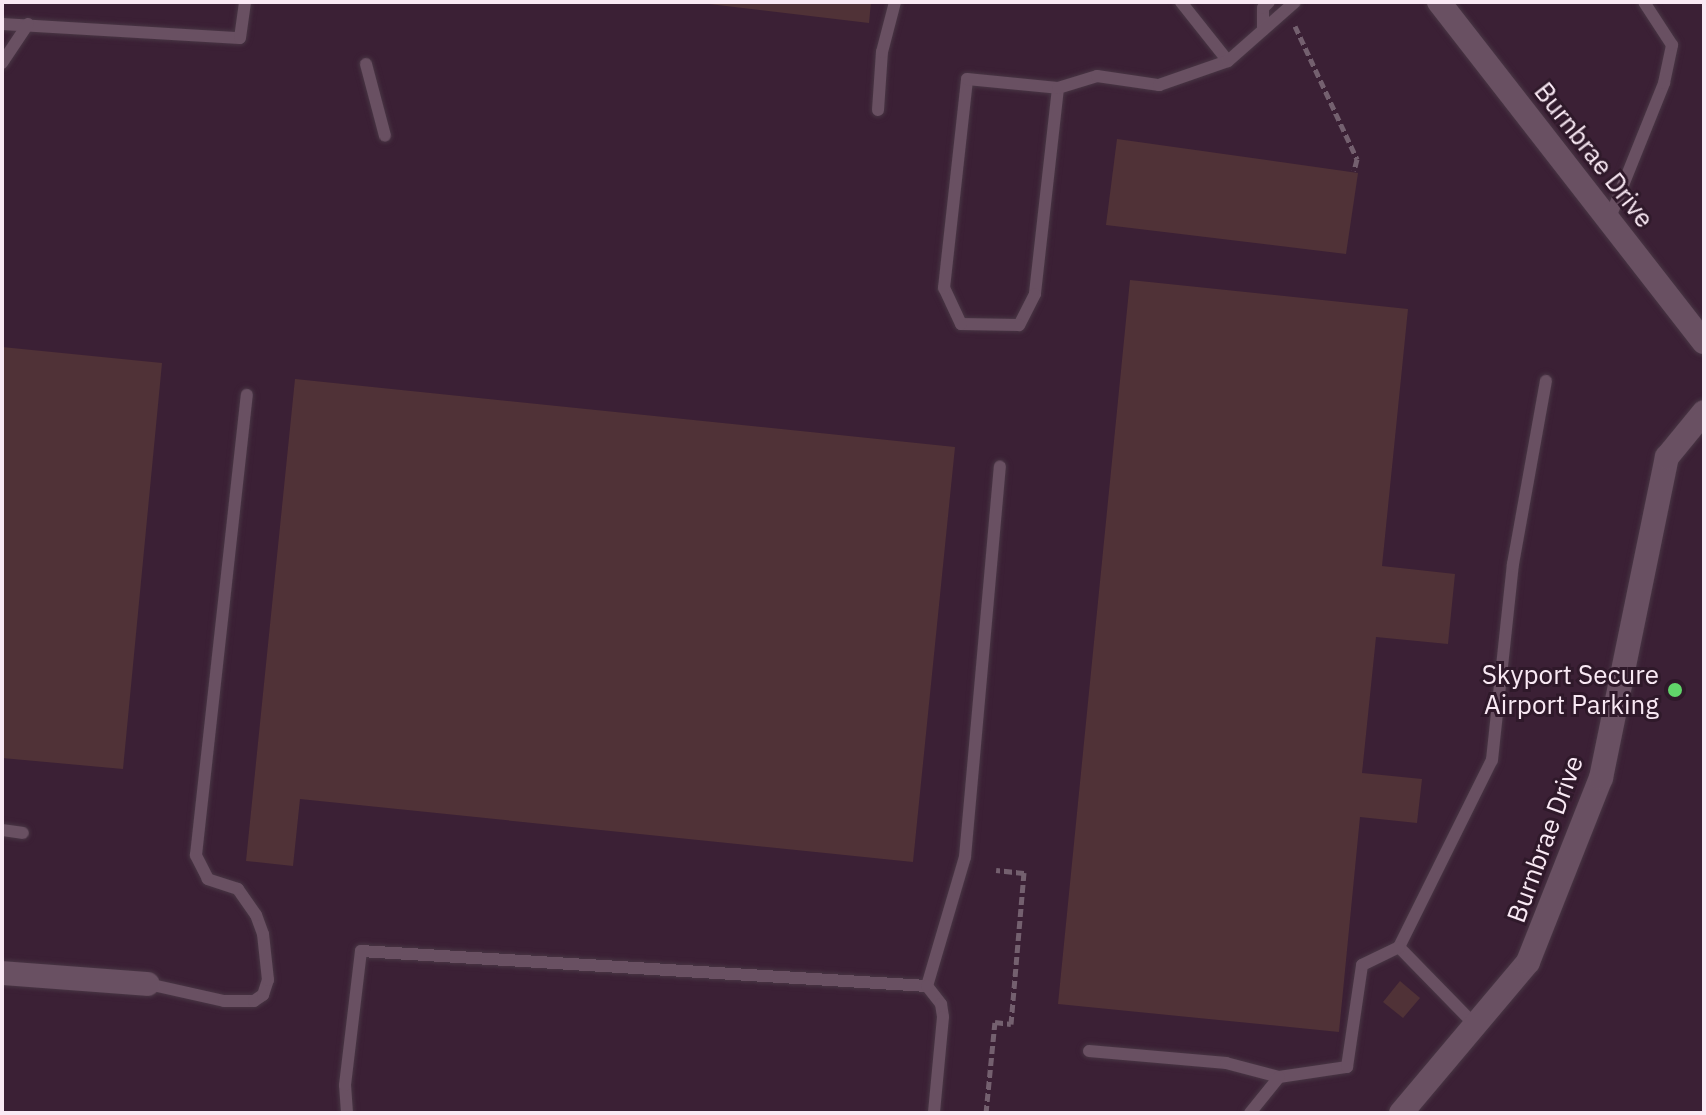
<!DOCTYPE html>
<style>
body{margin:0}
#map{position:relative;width:1706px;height:1115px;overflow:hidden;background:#2f192a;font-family:"IBM Plex Sans",sans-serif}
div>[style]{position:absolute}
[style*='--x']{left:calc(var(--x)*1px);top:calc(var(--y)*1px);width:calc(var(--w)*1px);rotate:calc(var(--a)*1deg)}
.built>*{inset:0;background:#3b2035}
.building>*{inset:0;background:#503237}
.path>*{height:5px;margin-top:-2.5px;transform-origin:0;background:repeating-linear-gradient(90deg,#74606f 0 8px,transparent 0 12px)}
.roads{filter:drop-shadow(0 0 2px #483644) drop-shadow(0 0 2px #483644)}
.lane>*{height:12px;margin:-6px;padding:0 6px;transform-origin:6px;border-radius:6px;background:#695062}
.street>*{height:24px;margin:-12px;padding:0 12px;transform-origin:12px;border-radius:12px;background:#695062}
.dots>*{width:22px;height:22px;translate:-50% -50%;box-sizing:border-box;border:4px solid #2f192a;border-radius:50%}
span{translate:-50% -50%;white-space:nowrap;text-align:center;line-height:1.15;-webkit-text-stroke:6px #2f192a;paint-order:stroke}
.street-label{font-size:26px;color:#f9e9f4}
.poi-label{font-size:26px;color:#f9e9f4}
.right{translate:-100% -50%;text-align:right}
.frame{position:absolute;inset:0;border:4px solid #f9e9f4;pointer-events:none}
</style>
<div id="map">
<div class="built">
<i style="clip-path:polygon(2px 2px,1704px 2px,1704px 1113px,2px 1113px)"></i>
</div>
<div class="building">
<i style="clip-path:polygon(692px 2px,871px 2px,869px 23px)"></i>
<i style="clip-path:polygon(1117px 139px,1358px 173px,1346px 254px,1106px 225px)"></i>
<i style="clip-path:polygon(1130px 280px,1408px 309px,1382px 566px,1455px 574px,1448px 644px,1376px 637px,1362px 773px,1422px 779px,1417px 823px,1360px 817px,1339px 1032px,1058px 1004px)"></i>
<i style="clip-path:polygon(2px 347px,162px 363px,123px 769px,2px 758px)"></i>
<i style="clip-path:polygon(295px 379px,955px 447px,913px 862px,300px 799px,293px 866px,246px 861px)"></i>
<i style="clip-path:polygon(1400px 981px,1420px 998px,1403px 1018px,1383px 1002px)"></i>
</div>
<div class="path">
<i style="--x:1295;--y:26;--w:147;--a:65"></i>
<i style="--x:1357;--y:159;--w:12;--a:104"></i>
<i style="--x:986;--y:1113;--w:91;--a:-84.4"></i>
<i style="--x:995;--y:1022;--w:16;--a:7"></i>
<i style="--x:1011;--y:1024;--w:152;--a:-85.1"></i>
<i style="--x:1024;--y:873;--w:28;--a:-174"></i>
</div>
<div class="roads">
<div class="lane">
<i style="--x:1181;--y:2;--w:75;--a:51.5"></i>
<i style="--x:2;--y:24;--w:238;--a:3.4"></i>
<i style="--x:240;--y:38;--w:36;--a:-82"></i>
<i style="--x:1263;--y:30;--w:22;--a:-90"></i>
<i style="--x:1263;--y:8;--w:8;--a:-45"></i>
<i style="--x:2;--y:63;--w:47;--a:-56.3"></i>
<i style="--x:366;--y:64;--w:74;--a:75.2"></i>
<i style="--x:1058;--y:88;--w:207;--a:96.4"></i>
<i style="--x:1035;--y:294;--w:35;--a:117"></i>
<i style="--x:1019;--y:325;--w:58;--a:-179"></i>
<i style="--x:961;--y:324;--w:40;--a:-115"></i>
<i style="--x:944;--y:288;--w:210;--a:-83.7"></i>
<i style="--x:967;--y:79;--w:91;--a:5.6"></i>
<i style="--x:1058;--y:88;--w:41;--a:-17.1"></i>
<i style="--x:1097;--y:76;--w:63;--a:8.3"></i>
<i style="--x:1159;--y:85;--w:73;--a:-19.2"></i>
<i style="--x:1228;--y:61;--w:89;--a:-41.4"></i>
<i style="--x:878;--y:110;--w:58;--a:-86.1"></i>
<i style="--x:882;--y:52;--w:52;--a:-75.4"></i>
<i style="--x:1609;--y:220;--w:148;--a:-68.1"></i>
<i style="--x:1664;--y:83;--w:39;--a:-78"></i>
<i style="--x:1672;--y:45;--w:51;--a:-123.1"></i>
<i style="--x:2;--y:830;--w:21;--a:8"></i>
<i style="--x:148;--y:984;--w:78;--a:12.6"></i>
<i style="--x:224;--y:1001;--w:30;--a:0"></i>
<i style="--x:254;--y:1001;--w:11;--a:-34"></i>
<i style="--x:263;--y:995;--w:16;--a:-72"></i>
<i style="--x:268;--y:980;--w:46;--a:-96.2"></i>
<i style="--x:263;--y:934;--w:20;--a:-110"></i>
<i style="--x:256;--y:915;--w:32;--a:-125"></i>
<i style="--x:238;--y:889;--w:32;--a:-162"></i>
<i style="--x:208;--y:879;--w:27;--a:-117"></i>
<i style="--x:196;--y:855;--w:463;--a:-83.7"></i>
<i style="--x:927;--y:986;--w:134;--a:-73.6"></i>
<i style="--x:965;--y:857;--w:392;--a:-84.9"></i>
<i style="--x:1475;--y:1025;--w:109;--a:-134.3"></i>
<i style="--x:1399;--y:947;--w:209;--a:-63.6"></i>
<i style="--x:1492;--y:760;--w:197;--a:-83.9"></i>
<i style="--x:1513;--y:564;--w:186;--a:-79.8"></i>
<i style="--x:1089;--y:1051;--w:138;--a:5"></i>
<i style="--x:1226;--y:1063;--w:55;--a:14.8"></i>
<i style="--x:1279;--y:1077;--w:69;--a:-8.4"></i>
<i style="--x:1347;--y:1067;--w:103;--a:-81.6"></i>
<i style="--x:1362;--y:965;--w:41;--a:-25.9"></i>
<i style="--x:347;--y:1113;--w:28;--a:-94"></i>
<i style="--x:345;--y:1085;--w:135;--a:-83.2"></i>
<i style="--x:361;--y:951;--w:567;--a:3.54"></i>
<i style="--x:927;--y:986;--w:23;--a:52"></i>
<i style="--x:941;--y:1004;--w:13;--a:81"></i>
<i style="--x:943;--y:1017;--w:96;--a:95.4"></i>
<i style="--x:1250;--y:1113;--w:46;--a:-51.1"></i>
</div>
<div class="street">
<i style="--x:1439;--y:2;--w:431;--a:52.1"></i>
<i style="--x:2;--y:973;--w:146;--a:4.3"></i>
<i style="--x:1401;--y:1113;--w:197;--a:-49.9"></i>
<i style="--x:1528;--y:962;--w:198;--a:-68.4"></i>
<i style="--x:1601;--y:778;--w:328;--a:-78.4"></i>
<i style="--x:1667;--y:457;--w:58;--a:-50.6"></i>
</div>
</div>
<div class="dots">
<i style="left:1675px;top:690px;background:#61d56a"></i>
</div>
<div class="street-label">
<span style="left:1594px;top:155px;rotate:52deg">Burnbrae Drive</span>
<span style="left:1545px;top:839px;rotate:-70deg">Burnbrae Drive</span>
</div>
<div class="poi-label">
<span class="right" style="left:1659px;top:690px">Skyport Secure<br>Airport Parking</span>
</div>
<div class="frame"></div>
</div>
